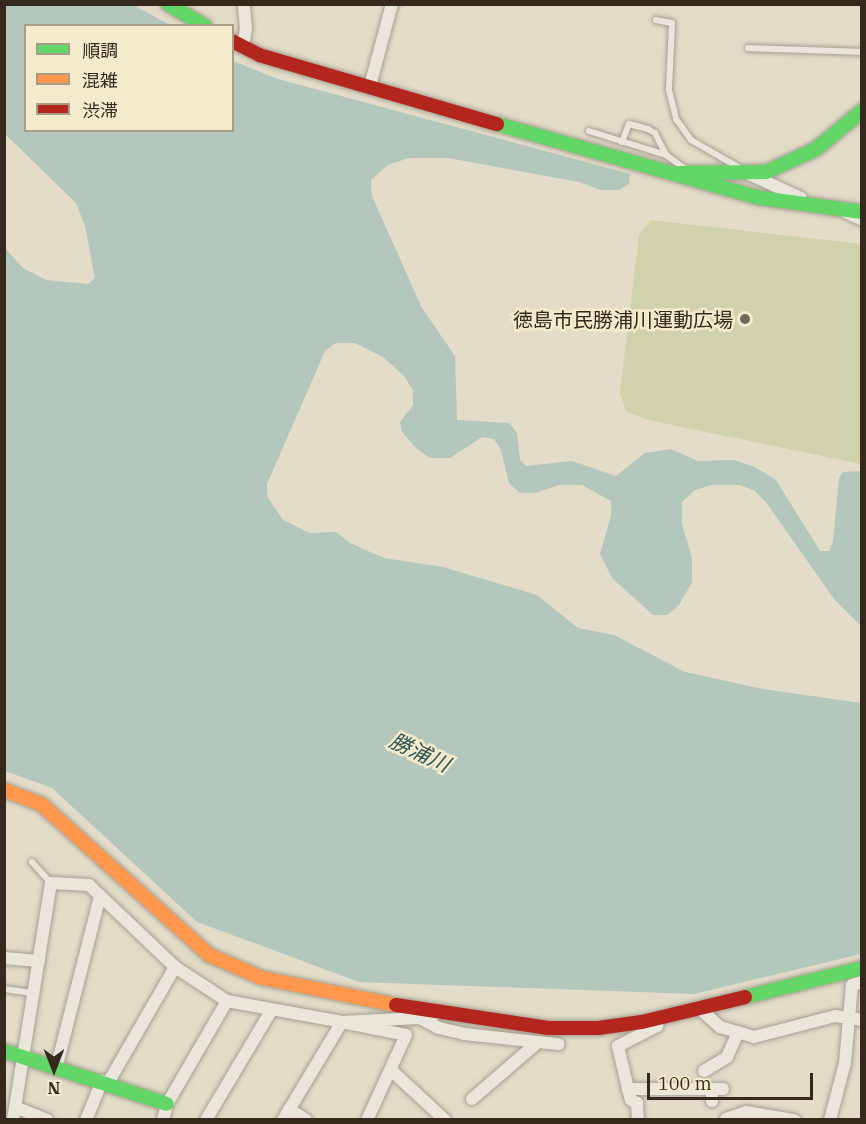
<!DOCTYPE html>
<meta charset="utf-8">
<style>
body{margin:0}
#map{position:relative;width:866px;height:1124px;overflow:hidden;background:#e2dcc8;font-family:"IBM Plex Serif","Noto Sans JP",serif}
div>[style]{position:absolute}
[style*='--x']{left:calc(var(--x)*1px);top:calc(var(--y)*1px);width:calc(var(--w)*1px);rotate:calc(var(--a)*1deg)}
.green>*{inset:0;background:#d0d2ab}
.water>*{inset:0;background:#b4c7bc}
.roads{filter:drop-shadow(0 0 2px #a7a092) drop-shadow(0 0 2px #a7a092)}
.lane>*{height:6px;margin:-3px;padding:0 3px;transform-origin:3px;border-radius:3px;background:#eae6db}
.street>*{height:12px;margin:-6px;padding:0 6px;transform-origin:6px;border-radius:6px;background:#eae6db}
.fast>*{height:14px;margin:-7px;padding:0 7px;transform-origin:7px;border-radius:7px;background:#63d668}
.slow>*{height:14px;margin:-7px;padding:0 7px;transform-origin:7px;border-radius:7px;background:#ff974d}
.jam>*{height:14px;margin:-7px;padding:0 7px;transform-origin:7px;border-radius:7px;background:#b3261e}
.dots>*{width:16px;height:16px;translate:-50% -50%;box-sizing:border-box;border:3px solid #f4ebcd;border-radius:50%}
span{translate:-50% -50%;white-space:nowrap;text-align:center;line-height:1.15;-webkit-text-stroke:5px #f4ebcd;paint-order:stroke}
.poi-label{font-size:20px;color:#34291c}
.right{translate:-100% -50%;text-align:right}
.water-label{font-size:21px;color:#2b5453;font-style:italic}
.frame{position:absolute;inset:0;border:6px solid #34291c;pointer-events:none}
.legend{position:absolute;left:24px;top:24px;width:210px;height:108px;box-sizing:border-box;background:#f4ebcd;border:2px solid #a79d86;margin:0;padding:8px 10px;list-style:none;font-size:18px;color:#34291c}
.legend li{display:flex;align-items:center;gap:12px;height:30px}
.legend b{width:30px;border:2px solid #a79d86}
.north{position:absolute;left:24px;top:1040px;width:60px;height:60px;-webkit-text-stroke:4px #f4ebcd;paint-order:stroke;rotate:180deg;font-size:16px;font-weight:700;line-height:24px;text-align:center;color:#34291c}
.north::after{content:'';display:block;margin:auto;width:21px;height:27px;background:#34291c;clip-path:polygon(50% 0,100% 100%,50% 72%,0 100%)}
.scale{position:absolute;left:647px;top:1073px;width:166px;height:27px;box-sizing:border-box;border:3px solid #34291c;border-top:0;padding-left:8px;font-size:18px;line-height:21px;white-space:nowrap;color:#34291c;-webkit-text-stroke:4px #f4ebcd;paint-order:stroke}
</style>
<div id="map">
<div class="green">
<i style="clip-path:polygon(651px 220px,861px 244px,861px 464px,644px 419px,626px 411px,620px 393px,639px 235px)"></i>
</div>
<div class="water">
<i style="clip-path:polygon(5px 4px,133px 5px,170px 25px,26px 26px,26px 130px,232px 130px,233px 61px,278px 79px,630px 174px,629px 184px,619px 190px,600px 190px,579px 182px,448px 158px,409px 158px,388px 165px,371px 180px,372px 196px,422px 308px,455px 356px,457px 420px,509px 423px,517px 433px,520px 460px,526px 466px,572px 461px,616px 476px,645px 453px,671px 449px,698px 461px,733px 460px,755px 467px,776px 480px,820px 551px,829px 551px,833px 542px,839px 478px,843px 472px,861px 471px,861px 626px,834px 599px,768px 505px,755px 491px,740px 485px,712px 485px,695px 490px,682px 502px,682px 524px,692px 558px,692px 582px,679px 605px,667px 615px,653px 615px,612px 578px,600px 554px,611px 516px,611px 501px,582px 485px,559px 485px,535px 493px,520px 493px,509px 483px,501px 450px,494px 439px,482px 437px,450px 458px,430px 458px,417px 449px,402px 432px,400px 422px,413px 405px,413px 390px,404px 376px,383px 357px,355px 343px,336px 343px,325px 351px,267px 484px,267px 496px,283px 520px,310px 533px,336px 532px,350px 543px,384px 558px,443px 567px,537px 595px,578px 628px,614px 635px,685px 672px,763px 689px,861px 703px,861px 954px,694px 994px,359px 982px,197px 922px,52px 788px,5px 771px,5px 248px,23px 268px,46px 280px,88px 284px,95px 278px,85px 226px,76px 203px,5px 134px)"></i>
</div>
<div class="roads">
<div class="lane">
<i style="--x:656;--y:20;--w:16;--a:11"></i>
<i style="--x:672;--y:23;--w:67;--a:92.6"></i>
<i style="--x:669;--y:90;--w:30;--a:76"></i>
<i style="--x:676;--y:119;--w:26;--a:54"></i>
<i style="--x:691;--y:140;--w:54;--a:29.9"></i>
<i style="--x:748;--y:48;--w:114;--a:2"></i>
<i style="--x:589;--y:131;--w:81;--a:17.3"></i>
<i style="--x:666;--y:155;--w:24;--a:36"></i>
<i style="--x:622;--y:142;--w:19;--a:-69"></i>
<i style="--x:629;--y:124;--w:20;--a:15"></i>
<i style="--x:648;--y:129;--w:8;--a:30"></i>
<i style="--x:655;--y:133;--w:25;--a:63"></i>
<i style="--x:845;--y:215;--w:19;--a:25"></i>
<i style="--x:32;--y:862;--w:28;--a:48"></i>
<i style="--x:4;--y:989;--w:29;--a:8"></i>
</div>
<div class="street">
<i style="--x:243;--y:47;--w:18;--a:-81"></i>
<i style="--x:246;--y:29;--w:25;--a:-95"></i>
<i style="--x:370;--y:86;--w:85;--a:-75"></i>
<i style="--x:749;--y:174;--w:57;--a:24.8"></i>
<i style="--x:4;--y:958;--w:35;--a:5"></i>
<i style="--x:699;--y:1008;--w:28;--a:42"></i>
<i style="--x:720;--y:1027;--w:35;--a:16"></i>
<i style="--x:754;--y:1037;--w:84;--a:-14.5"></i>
<i style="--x:835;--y:1016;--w:27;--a:8"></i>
<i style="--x:420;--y:1018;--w:21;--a:28"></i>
<i style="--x:439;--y:1028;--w:26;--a:13"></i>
<i style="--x:464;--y:1034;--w:95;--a:6.1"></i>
<i style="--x:658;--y:1018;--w:8;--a:97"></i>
<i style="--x:657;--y:1026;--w:44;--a:152.9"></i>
<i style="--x:618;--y:1046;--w:44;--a:76.9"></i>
<i style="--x:628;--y:1089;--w:95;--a:0"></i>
<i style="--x:57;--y:1065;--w:174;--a:-75.7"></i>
<i style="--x:392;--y:1071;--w:72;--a:42.8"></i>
<i style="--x:704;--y:1071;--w:27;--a:-31"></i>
<i style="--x:727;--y:1057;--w:24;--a:-66"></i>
<i style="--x:108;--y:1083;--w:134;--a:-60"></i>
<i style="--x:628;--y:1089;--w:11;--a:75"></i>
<i style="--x:631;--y:1100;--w:7;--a:27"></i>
<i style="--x:637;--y:1103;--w:17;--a:87"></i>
<i style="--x:472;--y:1099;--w:87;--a:-40.8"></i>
<i style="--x:712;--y:1101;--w:12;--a:-90"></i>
<i style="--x:15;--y:1107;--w:35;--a:22"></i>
<i style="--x:289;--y:1109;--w:20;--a:33"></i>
<i style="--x:726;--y:1119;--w:21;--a:-19"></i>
<i style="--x:746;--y:1112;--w:49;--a:9.5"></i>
<i style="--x:13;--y:1120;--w:240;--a:-80.9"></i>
<i style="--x:51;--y:883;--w:38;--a:3"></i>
<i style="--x:89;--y:885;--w:119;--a:43.6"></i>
<i style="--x:175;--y:967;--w:62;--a:33.2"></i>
<i style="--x:227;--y:1001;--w:117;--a:10.3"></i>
<i style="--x:342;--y:1022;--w:78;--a:-2.9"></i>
<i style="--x:420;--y:1018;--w:20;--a:-15"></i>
<i style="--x:86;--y:1120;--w:42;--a:-67.7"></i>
<i style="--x:163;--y:1120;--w:16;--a:-76"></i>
<i style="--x:167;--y:1104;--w:119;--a:-59.8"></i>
<i style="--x:206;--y:1120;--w:127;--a:-59.2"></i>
<i style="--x:283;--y:1120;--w:114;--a:-59"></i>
<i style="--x:342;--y:1022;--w:65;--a:11.5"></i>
<i style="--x:406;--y:1035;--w:94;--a:114.6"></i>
<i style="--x:830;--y:1120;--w:59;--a:-75.3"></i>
<i style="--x:845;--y:1063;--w:78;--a:-84.9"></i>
<i style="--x:852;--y:985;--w:10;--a:-17"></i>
</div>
<div class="fast">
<i style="--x:168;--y:4;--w:43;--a:30.7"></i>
<i style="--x:497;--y:124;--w:274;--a:15.7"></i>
<i style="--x:761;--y:198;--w:102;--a:7.9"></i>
<i style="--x:678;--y:173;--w:88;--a:-0.7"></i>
<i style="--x:766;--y:172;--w:55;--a:-24.7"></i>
<i style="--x:816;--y:149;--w:60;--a:-39.6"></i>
<i style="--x:745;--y:997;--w:121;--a:-13.9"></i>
<i style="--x:4;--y:1051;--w:171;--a:18"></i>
</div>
<div class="slow">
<i style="--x:4;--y:790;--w:40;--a:21"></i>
<i style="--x:41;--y:804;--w:226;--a:41.9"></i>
<i style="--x:209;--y:955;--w:58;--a:23.5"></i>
<i style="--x:262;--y:978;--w:137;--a:11.4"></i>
</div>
<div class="jam">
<i style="--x:232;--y:41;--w:30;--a:27"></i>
<i style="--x:259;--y:55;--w:248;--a:16.2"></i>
<i style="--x:396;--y:1005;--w:154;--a:8.6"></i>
<i style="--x:548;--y:1028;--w:50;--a:0"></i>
<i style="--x:598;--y:1028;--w:44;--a:-7.8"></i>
<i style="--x:642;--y:1022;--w:106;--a:-13.6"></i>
</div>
</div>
<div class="dots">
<i style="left:745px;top:319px;background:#716858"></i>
</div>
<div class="poi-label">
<span class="right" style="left:733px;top:319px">徳島市民勝浦川運動広場</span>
</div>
<div class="water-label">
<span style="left:420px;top:752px;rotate:25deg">勝浦川</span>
</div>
<div class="frame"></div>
<ul class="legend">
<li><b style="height:8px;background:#63d668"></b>順調</li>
<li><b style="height:8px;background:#ff974d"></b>混雑</li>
<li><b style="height:8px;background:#b3261e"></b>渋滞</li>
</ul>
<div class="north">N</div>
<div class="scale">100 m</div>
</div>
